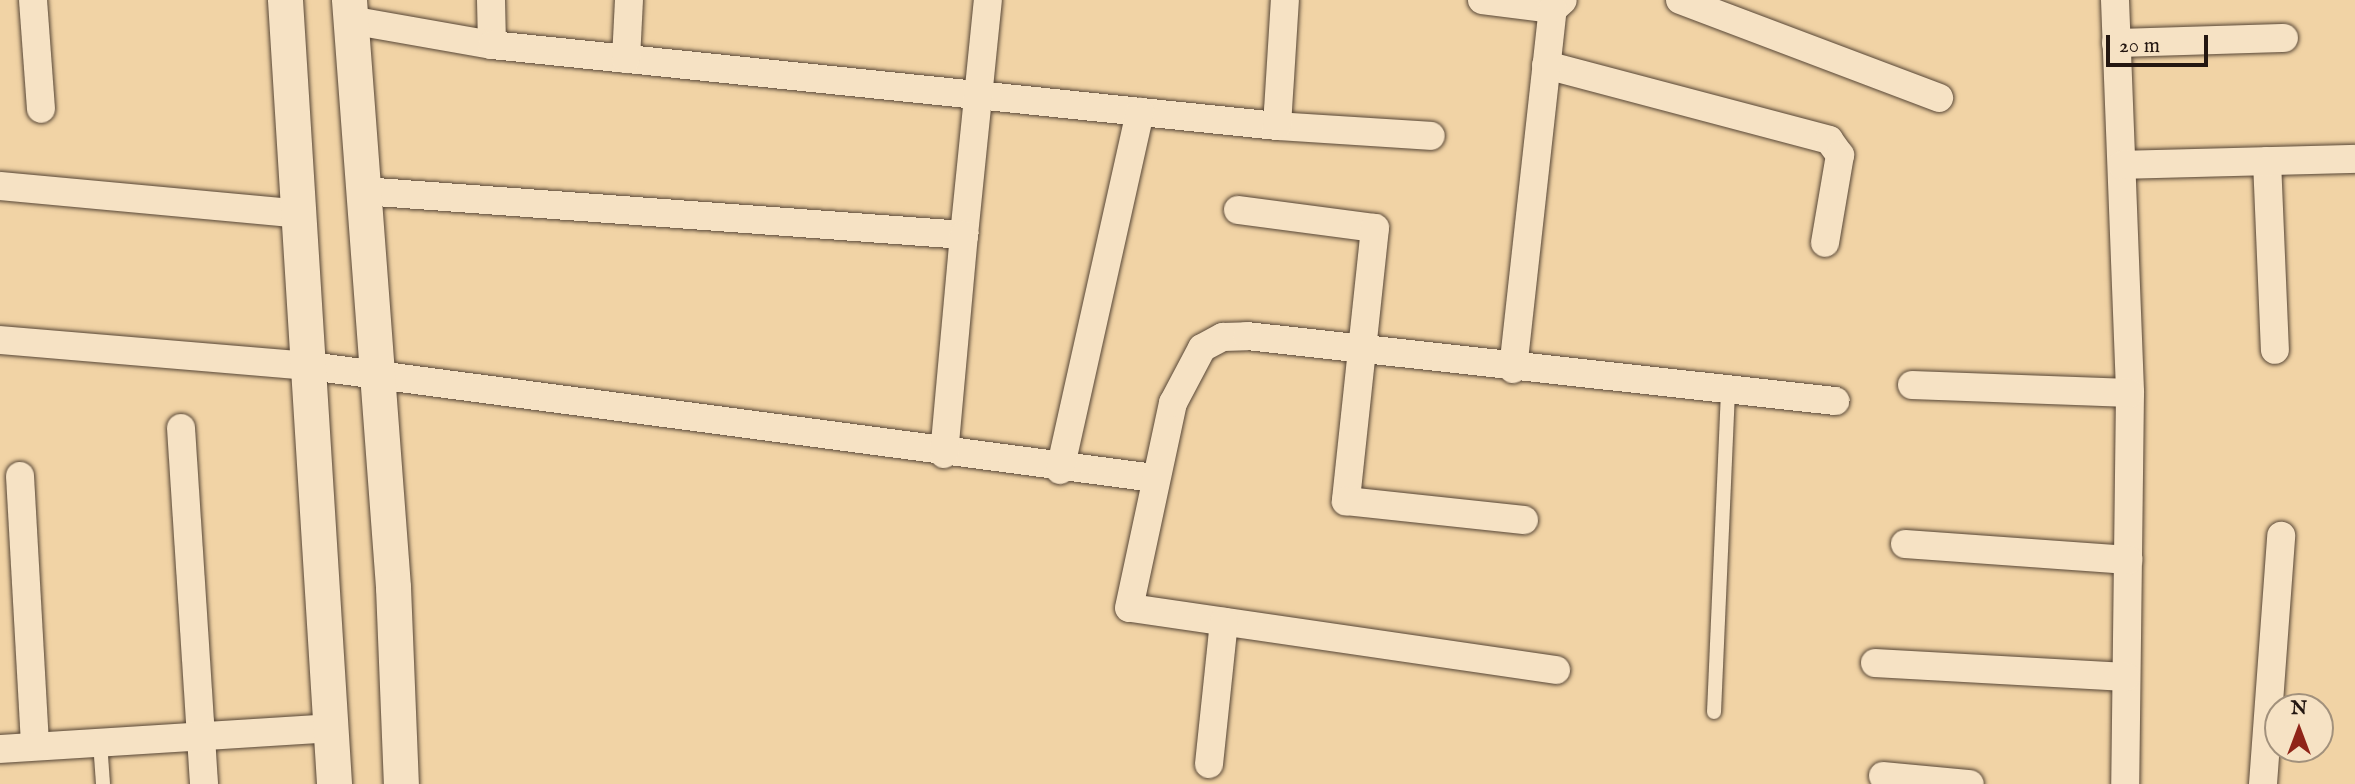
<!DOCTYPE html>
<style>
body{margin:0}
#map{position:relative;width:2355px;height:784px;overflow:hidden;background:#f1d3a5;font-family:"IM FELL English",serif}
div>[style]{position:absolute}
[style*='--x']{left:calc(var(--x)*1px);top:calc(var(--y)*1px);width:calc(var(--w)*1px);rotate:calc(var(--a)*1deg)}
.roads{filter:drop-shadow(0 0 2px #574636) drop-shadow(0 0 2px #574636)}
.service>*{height:14px;margin:-7px;padding:0 7px;transform-origin:7px;border-radius:7px;background:#f6e2c4}
.minor>*{height:28px;margin:-14px;padding:0 14px;transform-origin:14px;border-radius:14px;background:#f6e2c4}
.tertiary>*{height:35px;margin:-17.5px;padding:0 17.5px;transform-origin:17.5px;border-radius:17.5px;background:#f6e2c4}
span{translate:-50% -50%;white-space:nowrap;text-align:center;line-height:1.15;-webkit-text-stroke:5px #f6e2c4;paint-order:stroke}
.north{position:absolute;left:2264px;top:693px;width:70px;height:70px;box-sizing:border-box;background:#f6e2c4;border:2px solid #a2917c;border-radius:50%;rotate:0deg;font-size:19px;font-weight:700;line-height:28px;text-align:center;color:#241711}
.north::after{content:'';display:block;margin:auto;width:24px;height:32px;background:#8f2418;clip-path:polygon(50% 0,100% 100%,50% 72%,0 100%)}
.scale{position:absolute;left:2106px;top:35px;width:102px;height:32px;box-sizing:border-box;border:4px solid #241711;border-top:0;padding-left:9px;font-size:21px;line-height:24px;white-space:nowrap;color:#241711;-webkit-text-stroke:5px #f6e2c4;paint-order:stroke}
</style>
<div id="map">
<div class="roads">
<div class="service">
<i style="--x:1714;--y:712;--w:322;--a:-87.5"></i>
<i style="--x:100;--y:742;--w:42;--a:85.9"></i>
</div>
<div class="minor">
<i style="--x:33;--y:0;--w:109;--a:85.8"></i>
<i style="--x:491;--y:0;--w:45;--a:88.7"></i>
<i style="--x:1482;--y:0;--w:72;--a:7.2"></i>
<i style="--x:1553;--y:9;--w:13;--a:-42"></i>
<i style="--x:1680;--y:0;--w:277;--a:20.7"></i>
<i style="--x:2115;--y:0;--w:393;--a:87.8"></i>
<i style="--x:2130;--y:393;--w:391;--a:90.7"></i>
<i style="--x:350;--y:20;--w:144;--a:10"></i>
<i style="--x:492;--y:45;--w:789;--a:5.89"></i>
<i style="--x:1277;--y:126;--w:154;--a:3.7"></i>
<i style="--x:2116;--y:43;--w:168;--a:-1.7"></i>
<i style="--x:626;--y:59;--w:59;--a:-87.1"></i>
<i style="--x:1546;--y:65;--w:293;--a:14.8"></i>
<i style="--x:1829;--y:140;--w:19;--a:54"></i>
<i style="--x:1840;--y:155;--w:89;--a:99.7"></i>
<i style="--x:1277;--y:126;--w:126;--a:-86.4"></i>
<i style="--x:2267;--y:161;--w:189;--a:87.6"></i>
<i style="--x:2122;--y:165;--w:233;--a:-1.5"></i>
<i style="--x:0;--y:186;--w:303;--a:5.3"></i>
<i style="--x:363;--y:191;--w:603;--a:4.19"></i>
<i style="--x:964;--y:235;--w:236;--a:-84.2"></i>
<i style="--x:1238;--y:210;--w:138;--a:7.5"></i>
<i style="--x:1375;--y:228;--w:275;--a:96.1"></i>
<i style="--x:1346;--y:501;--w:179;--a:6.1"></i>
<i style="--x:0;--y:340;--w:311;--a:4.8"></i>
<i style="--x:310;--y:366;--w:851;--a:7.56"></i>
<i style="--x:1513;--y:369;--w:362;--a:-83.7"></i>
<i style="--x:1912;--y:385;--w:218;--a:2.1"></i>
<i style="--x:181;--y:428;--w:357;--a:86.3"></i>
<i style="--x:944;--y:454;--w:220;--a:-84.8"></i>
<i style="--x:1060;--y:470;--w:367;--a:-77.4"></i>
<i style="--x:20;--y:476;--w:269;--a:86.8"></i>
<i style="--x:1905;--y:544;--w:224;--a:4.1"></i>
<i style="--x:1875;--y:663;--w:251;--a:3.2"></i>
<i style="--x:1556;--y:670;--w:431;--a:-171.7"></i>
<i style="--x:1129;--y:608;--w:210;--a:-77.9"></i>
<i style="--x:1173;--y:403;--w:62;--a:-62.2"></i>
<i style="--x:1202;--y:348;--w:24;--a:-28"></i>
<i style="--x:1223;--y:337;--w:24;--a:-2"></i>
<i style="--x:1247;--y:336;--w:592;--a:6.31"></i>
<i style="--x:0;--y:749;--w:332;--a:-3.6"></i>
<i style="--x:1209;--y:764;--w:143;--a:-84"></i>
<i style="--x:1883;--y:776;--w:87;--a:5.3"></i>
<i style="--x:2263;--y:784;--w:249;--a:-85.8"></i>
</div>
<div class="tertiary">
<i style="--x:285;--y:0;--w:786;--a:86.42"></i>
<i style="--x:349;--y:0;--w:589;--a:85.71"></i>
<i style="--x:393;--y:587;--w:197;--a:87.7"></i>
</div>
</div>
<div class="north">N</div>
<div class="scale">20 m</div>
</div>
